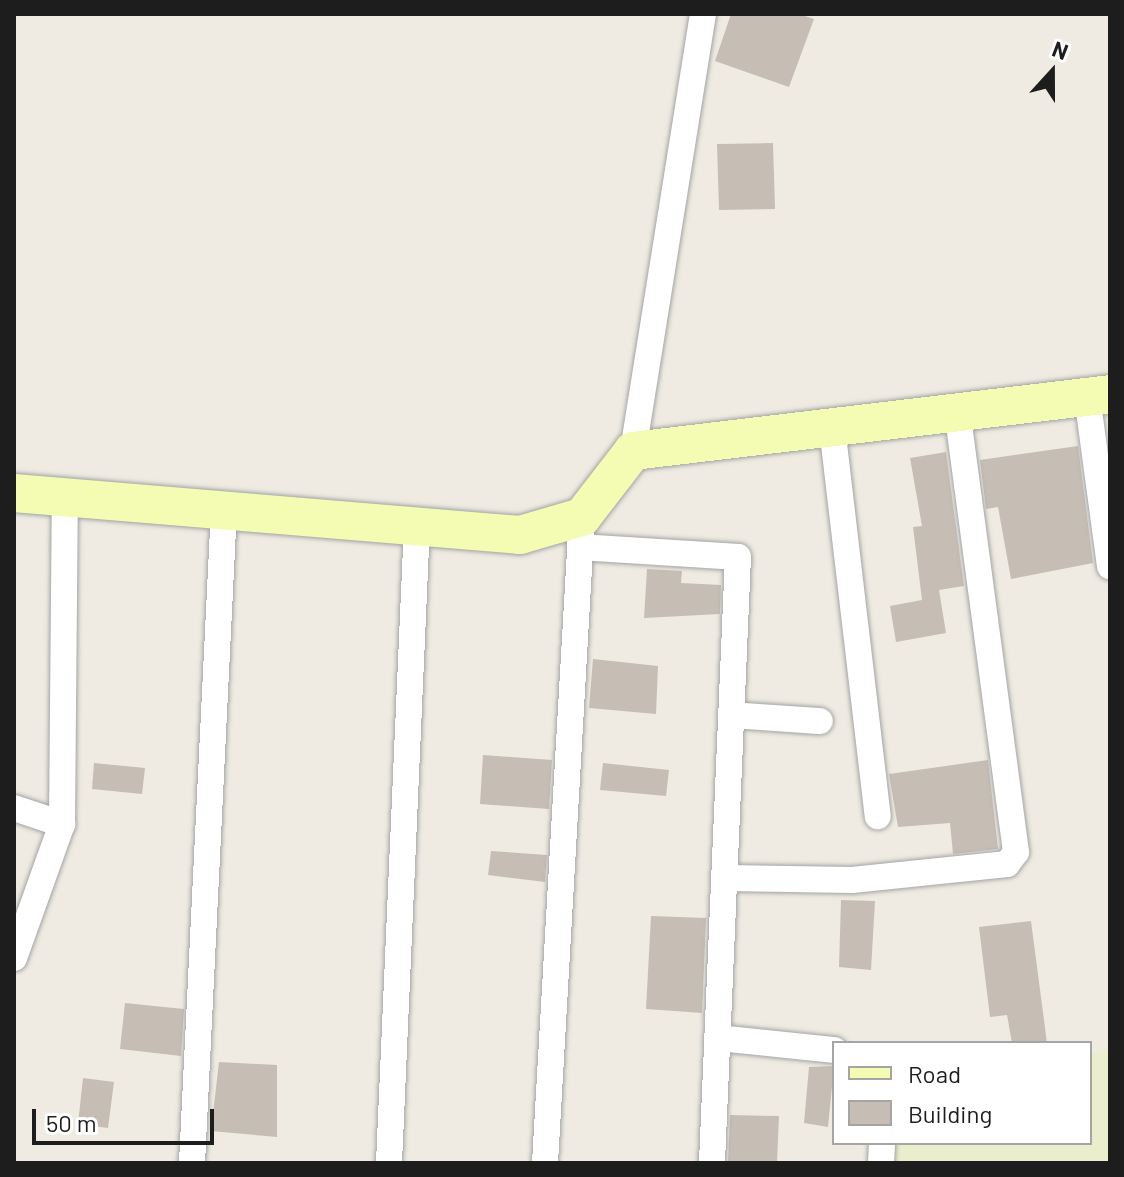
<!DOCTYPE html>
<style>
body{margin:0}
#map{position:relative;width:1124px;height:1177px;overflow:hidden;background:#efebe2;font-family:Barlow,sans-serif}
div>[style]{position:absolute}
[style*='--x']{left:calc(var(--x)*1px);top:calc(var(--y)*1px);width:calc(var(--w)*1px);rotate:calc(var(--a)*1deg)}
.farmland>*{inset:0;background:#eaeecc}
.building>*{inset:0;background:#c6beb5}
.roads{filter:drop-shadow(0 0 2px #a4a4a4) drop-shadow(0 0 2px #a4a4a4)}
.street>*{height:26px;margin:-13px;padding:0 13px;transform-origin:13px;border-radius:13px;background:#fff}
.secondary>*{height:38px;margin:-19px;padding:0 19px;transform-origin:19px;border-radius:19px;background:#f4fcb3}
span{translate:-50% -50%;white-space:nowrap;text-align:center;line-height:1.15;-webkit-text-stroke:7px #fff;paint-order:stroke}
.frame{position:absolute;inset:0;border:16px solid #1d1d1d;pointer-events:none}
.legend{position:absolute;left:832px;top:1041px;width:260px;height:104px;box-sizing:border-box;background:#fff;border:2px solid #a5a5a5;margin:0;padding:10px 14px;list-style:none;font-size:24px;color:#1d1d1d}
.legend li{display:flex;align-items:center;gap:16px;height:40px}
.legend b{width:40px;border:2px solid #a5a5a5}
.north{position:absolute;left:1012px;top:32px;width:80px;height:80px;-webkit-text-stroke:6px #fff;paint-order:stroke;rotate:21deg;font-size:22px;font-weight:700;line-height:32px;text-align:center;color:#1d1d1d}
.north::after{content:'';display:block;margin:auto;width:28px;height:36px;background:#1d1d1d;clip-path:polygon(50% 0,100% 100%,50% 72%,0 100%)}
.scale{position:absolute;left:32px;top:1109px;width:182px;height:36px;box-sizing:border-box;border:4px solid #1d1d1d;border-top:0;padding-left:10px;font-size:24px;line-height:28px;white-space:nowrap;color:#1d1d1d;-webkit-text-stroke:6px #fff;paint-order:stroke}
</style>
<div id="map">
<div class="farmland">
<i style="clip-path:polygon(1110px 1048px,1110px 1163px,884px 1163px,874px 1143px,1090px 1143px,1090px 1055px)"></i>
</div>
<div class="building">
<i style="clip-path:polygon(731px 14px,799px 14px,814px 19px,789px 87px,715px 61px)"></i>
<i style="clip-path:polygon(773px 143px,775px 209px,719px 210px,717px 144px)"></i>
<i style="clip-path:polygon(1078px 446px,1093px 563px,1011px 579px,998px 507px,986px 509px,980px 460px)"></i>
<i style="clip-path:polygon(946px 452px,964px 586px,939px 590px,946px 633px,896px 642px,890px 606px,922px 600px,913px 527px,922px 526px,910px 458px)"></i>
<i style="clip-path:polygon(647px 569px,682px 571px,681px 583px,721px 585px,720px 614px,644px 618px)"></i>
<i style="clip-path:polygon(593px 659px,658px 666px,656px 714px,589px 708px)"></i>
<i style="clip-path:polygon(483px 755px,552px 760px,549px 809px,480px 804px)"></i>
<i style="clip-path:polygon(988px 760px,998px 849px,953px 854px,950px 823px,898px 827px,889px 774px)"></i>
<i style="clip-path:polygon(94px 763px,145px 768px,142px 794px,92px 789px)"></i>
<i style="clip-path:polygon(603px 763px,669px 770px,666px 796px,600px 790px)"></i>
<i style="clip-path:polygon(491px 851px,547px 855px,545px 882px,488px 875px)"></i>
<i style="clip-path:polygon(841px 900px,875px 901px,871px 970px,839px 967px)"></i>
<i style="clip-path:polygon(651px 916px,706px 918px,702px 1013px,646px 1009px)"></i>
<i style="clip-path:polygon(1031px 921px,1047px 1043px,1012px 1043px,1007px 1015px,990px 1017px,979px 927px)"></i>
<i style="clip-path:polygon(125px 1003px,184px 1009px,181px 1056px,120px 1049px)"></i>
<i style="clip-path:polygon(219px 1062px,277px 1065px,277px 1137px,211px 1131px)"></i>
<i style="clip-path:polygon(834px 1066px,828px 1127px,804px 1123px,809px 1067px)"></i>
<i style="clip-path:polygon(83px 1078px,114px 1082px,108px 1128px,78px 1124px)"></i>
<i style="clip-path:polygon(730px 1115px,779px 1116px,777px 1163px,728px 1163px)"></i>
</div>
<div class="roads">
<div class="street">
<i style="--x:1087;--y:396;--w:172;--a:82.3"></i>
<i style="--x:832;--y:427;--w:392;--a:83.3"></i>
<i style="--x:633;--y:451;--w:443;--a:-80.9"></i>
<i style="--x:580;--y:547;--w:158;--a:3.6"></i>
<i style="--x:738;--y:557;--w:607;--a:92.46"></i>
<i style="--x:731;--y:715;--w:89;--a:3.9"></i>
<i style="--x:14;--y:808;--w:51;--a:18.4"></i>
<i style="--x:725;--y:878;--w:127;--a:0.9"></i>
<i style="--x:852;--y:880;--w:156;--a:-5.9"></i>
<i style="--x:1007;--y:864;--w:15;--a:-53"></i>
<i style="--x:1016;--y:852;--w:444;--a:-97.6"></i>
<i style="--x:14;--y:958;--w:142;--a:-70.3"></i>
<i style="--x:62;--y:824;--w:324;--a:-89.5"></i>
<i style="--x:718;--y:1038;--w:117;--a:5.9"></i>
<i style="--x:192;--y:1163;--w:655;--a:-87.2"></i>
<i style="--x:389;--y:1163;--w:640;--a:-87.49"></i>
<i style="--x:545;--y:1163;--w:631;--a:-86.73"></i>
<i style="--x:881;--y:1163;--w:20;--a:-87"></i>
</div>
<div class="secondary">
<i style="--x:14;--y:493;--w:508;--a:4.74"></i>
<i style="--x:520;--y:535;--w:65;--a:-16.2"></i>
<i style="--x:582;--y:517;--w:83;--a:-52.3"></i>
<i style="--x:633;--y:451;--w:480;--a:-6.8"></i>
</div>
</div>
<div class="frame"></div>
<ul class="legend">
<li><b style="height:10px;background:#f4fcb3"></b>Road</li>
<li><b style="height:22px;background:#c6beb5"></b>Building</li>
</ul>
<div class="north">N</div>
<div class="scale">50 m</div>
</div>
